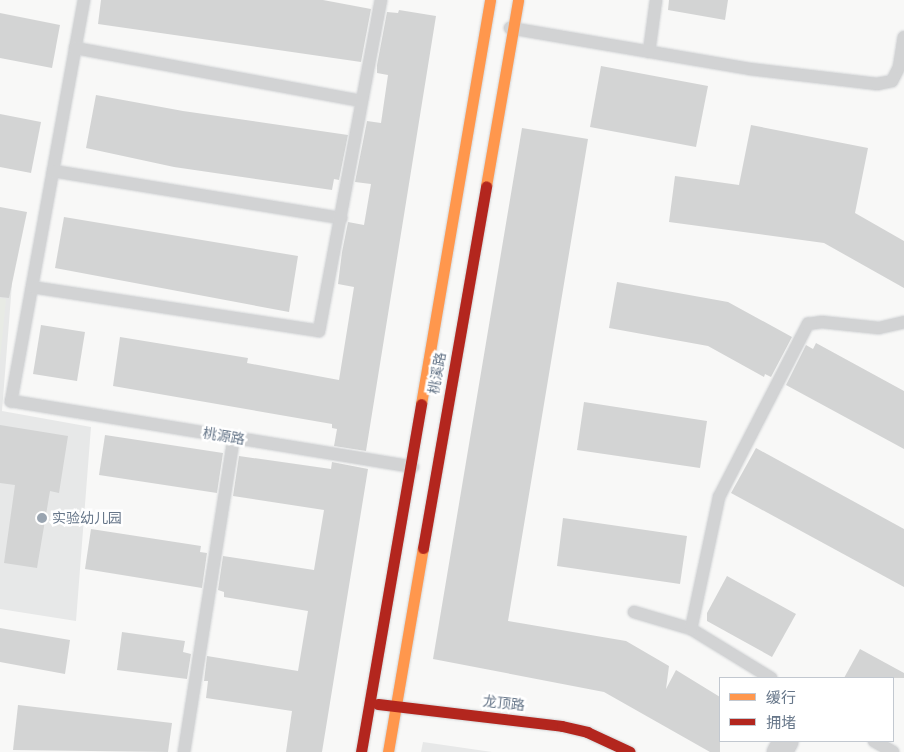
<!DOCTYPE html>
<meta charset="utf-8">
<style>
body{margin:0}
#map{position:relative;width:904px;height:752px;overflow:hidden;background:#f8f8f7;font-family:"DM Sans","Noto Sans SC",sans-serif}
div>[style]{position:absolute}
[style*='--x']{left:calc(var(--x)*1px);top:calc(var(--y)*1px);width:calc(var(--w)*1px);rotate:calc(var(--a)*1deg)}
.built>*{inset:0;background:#e7e8e8}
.green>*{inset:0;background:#e8ebe5}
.building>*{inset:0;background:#d3d4d4}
.roads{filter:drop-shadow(0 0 1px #d3d5d7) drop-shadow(0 0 1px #d3d5d7)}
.lane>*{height:12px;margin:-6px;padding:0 6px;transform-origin:6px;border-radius:6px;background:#d2d3d4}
.street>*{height:25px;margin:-12.5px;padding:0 12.5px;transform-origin:12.5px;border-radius:12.5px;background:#d2d3d4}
.slow>*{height:11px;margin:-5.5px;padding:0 5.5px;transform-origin:5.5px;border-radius:5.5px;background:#ff974d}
.jam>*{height:11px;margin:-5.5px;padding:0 5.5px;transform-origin:5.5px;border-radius:5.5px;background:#b3261e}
.dots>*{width:14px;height:14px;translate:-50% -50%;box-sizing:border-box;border:2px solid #fff;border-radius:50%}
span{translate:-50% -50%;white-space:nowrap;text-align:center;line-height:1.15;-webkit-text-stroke:5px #fff;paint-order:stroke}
.street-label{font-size:14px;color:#667689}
.poi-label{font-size:14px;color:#667689}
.left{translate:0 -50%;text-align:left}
.legend{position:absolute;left:719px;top:677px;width:175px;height:65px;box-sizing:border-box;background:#fff;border:1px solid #c2c8d0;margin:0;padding:6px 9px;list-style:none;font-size:15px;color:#667689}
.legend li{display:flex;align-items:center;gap:10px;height:25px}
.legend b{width:25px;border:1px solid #c2c8d0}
</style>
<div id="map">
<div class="built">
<i style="clip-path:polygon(0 280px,12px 284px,2px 411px,91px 427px,76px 621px,0 609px)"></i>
<i style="clip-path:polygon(423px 742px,492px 752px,421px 752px)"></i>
</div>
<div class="green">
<i style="clip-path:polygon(0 298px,6px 299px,0 360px)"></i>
</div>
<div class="building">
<i style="clip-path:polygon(101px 0,323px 0,371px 9px,361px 62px,98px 24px)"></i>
<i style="clip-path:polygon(669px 0,728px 0,725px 20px,668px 10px)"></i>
<i style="clip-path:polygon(399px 10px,436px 16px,366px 451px,334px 446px,337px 429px,332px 428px,332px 424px,113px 386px,120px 337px,248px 358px,247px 363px,339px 380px,354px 287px,338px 284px,342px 252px,348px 222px,364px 225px,371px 184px,355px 182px,367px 121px,381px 123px,388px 75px,377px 73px,377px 65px,387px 12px,398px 13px)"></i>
<i style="clip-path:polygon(0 13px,60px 25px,52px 68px,0 58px)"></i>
<i style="clip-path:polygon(601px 66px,708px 86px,696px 147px,590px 127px)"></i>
<i style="clip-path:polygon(96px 95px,183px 111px,348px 135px,339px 180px,334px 179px,332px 190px,174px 167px,86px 148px)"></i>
<i style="clip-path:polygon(0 114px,41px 122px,31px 173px,0 167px)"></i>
<i style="clip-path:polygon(751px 125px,868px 148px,855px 213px,904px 241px,904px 288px,824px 243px,669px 222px,675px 176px,739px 185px)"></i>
<i style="clip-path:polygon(522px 128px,588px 139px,508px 621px,626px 641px,669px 666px,666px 689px,676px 670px,720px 697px,720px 752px,710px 752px,604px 692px,433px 659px)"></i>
<i style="clip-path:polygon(0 207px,27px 212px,9px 298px,0 297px)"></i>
<i style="clip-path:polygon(64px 217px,298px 256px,289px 312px,55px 268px)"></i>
<i style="clip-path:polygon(617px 282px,728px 302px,792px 337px,771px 377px,765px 374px,764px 377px,708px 346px,609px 328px)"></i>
<i style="clip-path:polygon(41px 325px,85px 332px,77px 381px,33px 374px)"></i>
<i style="clip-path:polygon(816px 343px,904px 391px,904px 449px,786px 385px,806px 345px,813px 349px)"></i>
<i style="clip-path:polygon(584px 402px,707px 421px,700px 468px,577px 450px)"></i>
<i style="clip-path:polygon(0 425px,68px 436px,59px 493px,50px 491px,37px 568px,4px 563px,15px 485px,0 483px)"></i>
<i style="clip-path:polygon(105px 435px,223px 453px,217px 493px,99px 475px)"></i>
<i style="clip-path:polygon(756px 448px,904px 529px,904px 587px,731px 493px)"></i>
<i style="clip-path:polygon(239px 456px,331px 469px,332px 462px,368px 469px,322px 752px,286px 752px,292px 711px,206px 698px,208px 681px,204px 681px,207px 656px,298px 671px,308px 611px,224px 597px,224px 592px,218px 590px,223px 556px,314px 570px,324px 510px,233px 496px)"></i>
<i style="clip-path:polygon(563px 518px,687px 536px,680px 584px,557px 566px)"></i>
<i style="clip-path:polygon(91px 529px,201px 546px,200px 552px,207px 553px,202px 588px,85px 569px)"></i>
<i style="clip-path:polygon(727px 576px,796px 614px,772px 657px,707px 621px,707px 613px)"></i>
<i style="clip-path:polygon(0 628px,70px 640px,65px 674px,0 662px)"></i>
<i style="clip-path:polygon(122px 632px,185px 641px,183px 652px,191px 654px,187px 679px,117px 670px)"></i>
<i style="clip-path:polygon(860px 649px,904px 673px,904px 678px,844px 678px)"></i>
<i style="clip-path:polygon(18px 705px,172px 723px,168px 752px,13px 750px)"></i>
</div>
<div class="roads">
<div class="lane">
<i style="--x:84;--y:0;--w:408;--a:100.3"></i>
<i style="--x:11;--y:401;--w:407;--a:9.3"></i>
<i style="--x:510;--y:28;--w:243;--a:9.7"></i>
<i style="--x:750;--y:69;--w:128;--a:6.7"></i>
<i style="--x:877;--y:84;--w:15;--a:-11"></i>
<i style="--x:892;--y:81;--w:16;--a:-63"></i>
<i style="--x:899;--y:67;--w:30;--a:-81"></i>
<i style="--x:75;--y:48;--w:290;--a:10.5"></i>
<i style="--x:649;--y:52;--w:52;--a:-82.3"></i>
<i style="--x:53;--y:171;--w:292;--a:9.3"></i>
<i style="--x:32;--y:287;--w:290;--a:8.7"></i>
<i style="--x:319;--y:331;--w:337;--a:-79.4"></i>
<i style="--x:634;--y:612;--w:59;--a:16.6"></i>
<i style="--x:691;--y:629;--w:94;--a:31.5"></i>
<i style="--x:691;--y:629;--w:135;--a:-78"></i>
<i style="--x:719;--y:497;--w:195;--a:-62.8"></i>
<i style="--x:808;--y:324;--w:14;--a:-8"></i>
<i style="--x:822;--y:322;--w:57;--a:6"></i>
<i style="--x:879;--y:328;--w:26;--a:-13"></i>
<i style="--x:874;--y:741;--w:22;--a:30"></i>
<i style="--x:184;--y:752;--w:319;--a:-81"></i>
</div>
<div class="street">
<i style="--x:779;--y:752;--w:13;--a:-61"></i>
</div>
<div class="slow">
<i style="--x:486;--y:186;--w:189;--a:-80.2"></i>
<i style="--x:421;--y:404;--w:410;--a:-80.3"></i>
<i style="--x:388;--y:752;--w:207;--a:-80.3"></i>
</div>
<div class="jam">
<i style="--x:423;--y:548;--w:367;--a:-80.1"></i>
<i style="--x:378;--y:704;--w:185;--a:6.8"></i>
<i style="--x:562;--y:726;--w:26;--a:13"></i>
<i style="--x:587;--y:732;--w:47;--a:24.9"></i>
<i style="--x:361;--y:752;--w:353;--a:-80.2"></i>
</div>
</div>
<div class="dots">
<i style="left:42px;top:518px;background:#99a4b0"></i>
</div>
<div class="street-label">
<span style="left:437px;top:373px;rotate:-80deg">桃溪路</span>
<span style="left:224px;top:436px;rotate:9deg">桃源路</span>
<span style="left:504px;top:703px;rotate:6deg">龙顶路</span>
</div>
<div class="poi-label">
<span class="left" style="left:52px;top:518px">实验幼儿园</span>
</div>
<ul class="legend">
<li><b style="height:6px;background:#ff974d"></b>缓行</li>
<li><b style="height:6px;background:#b3261e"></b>拥堵</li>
</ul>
</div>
